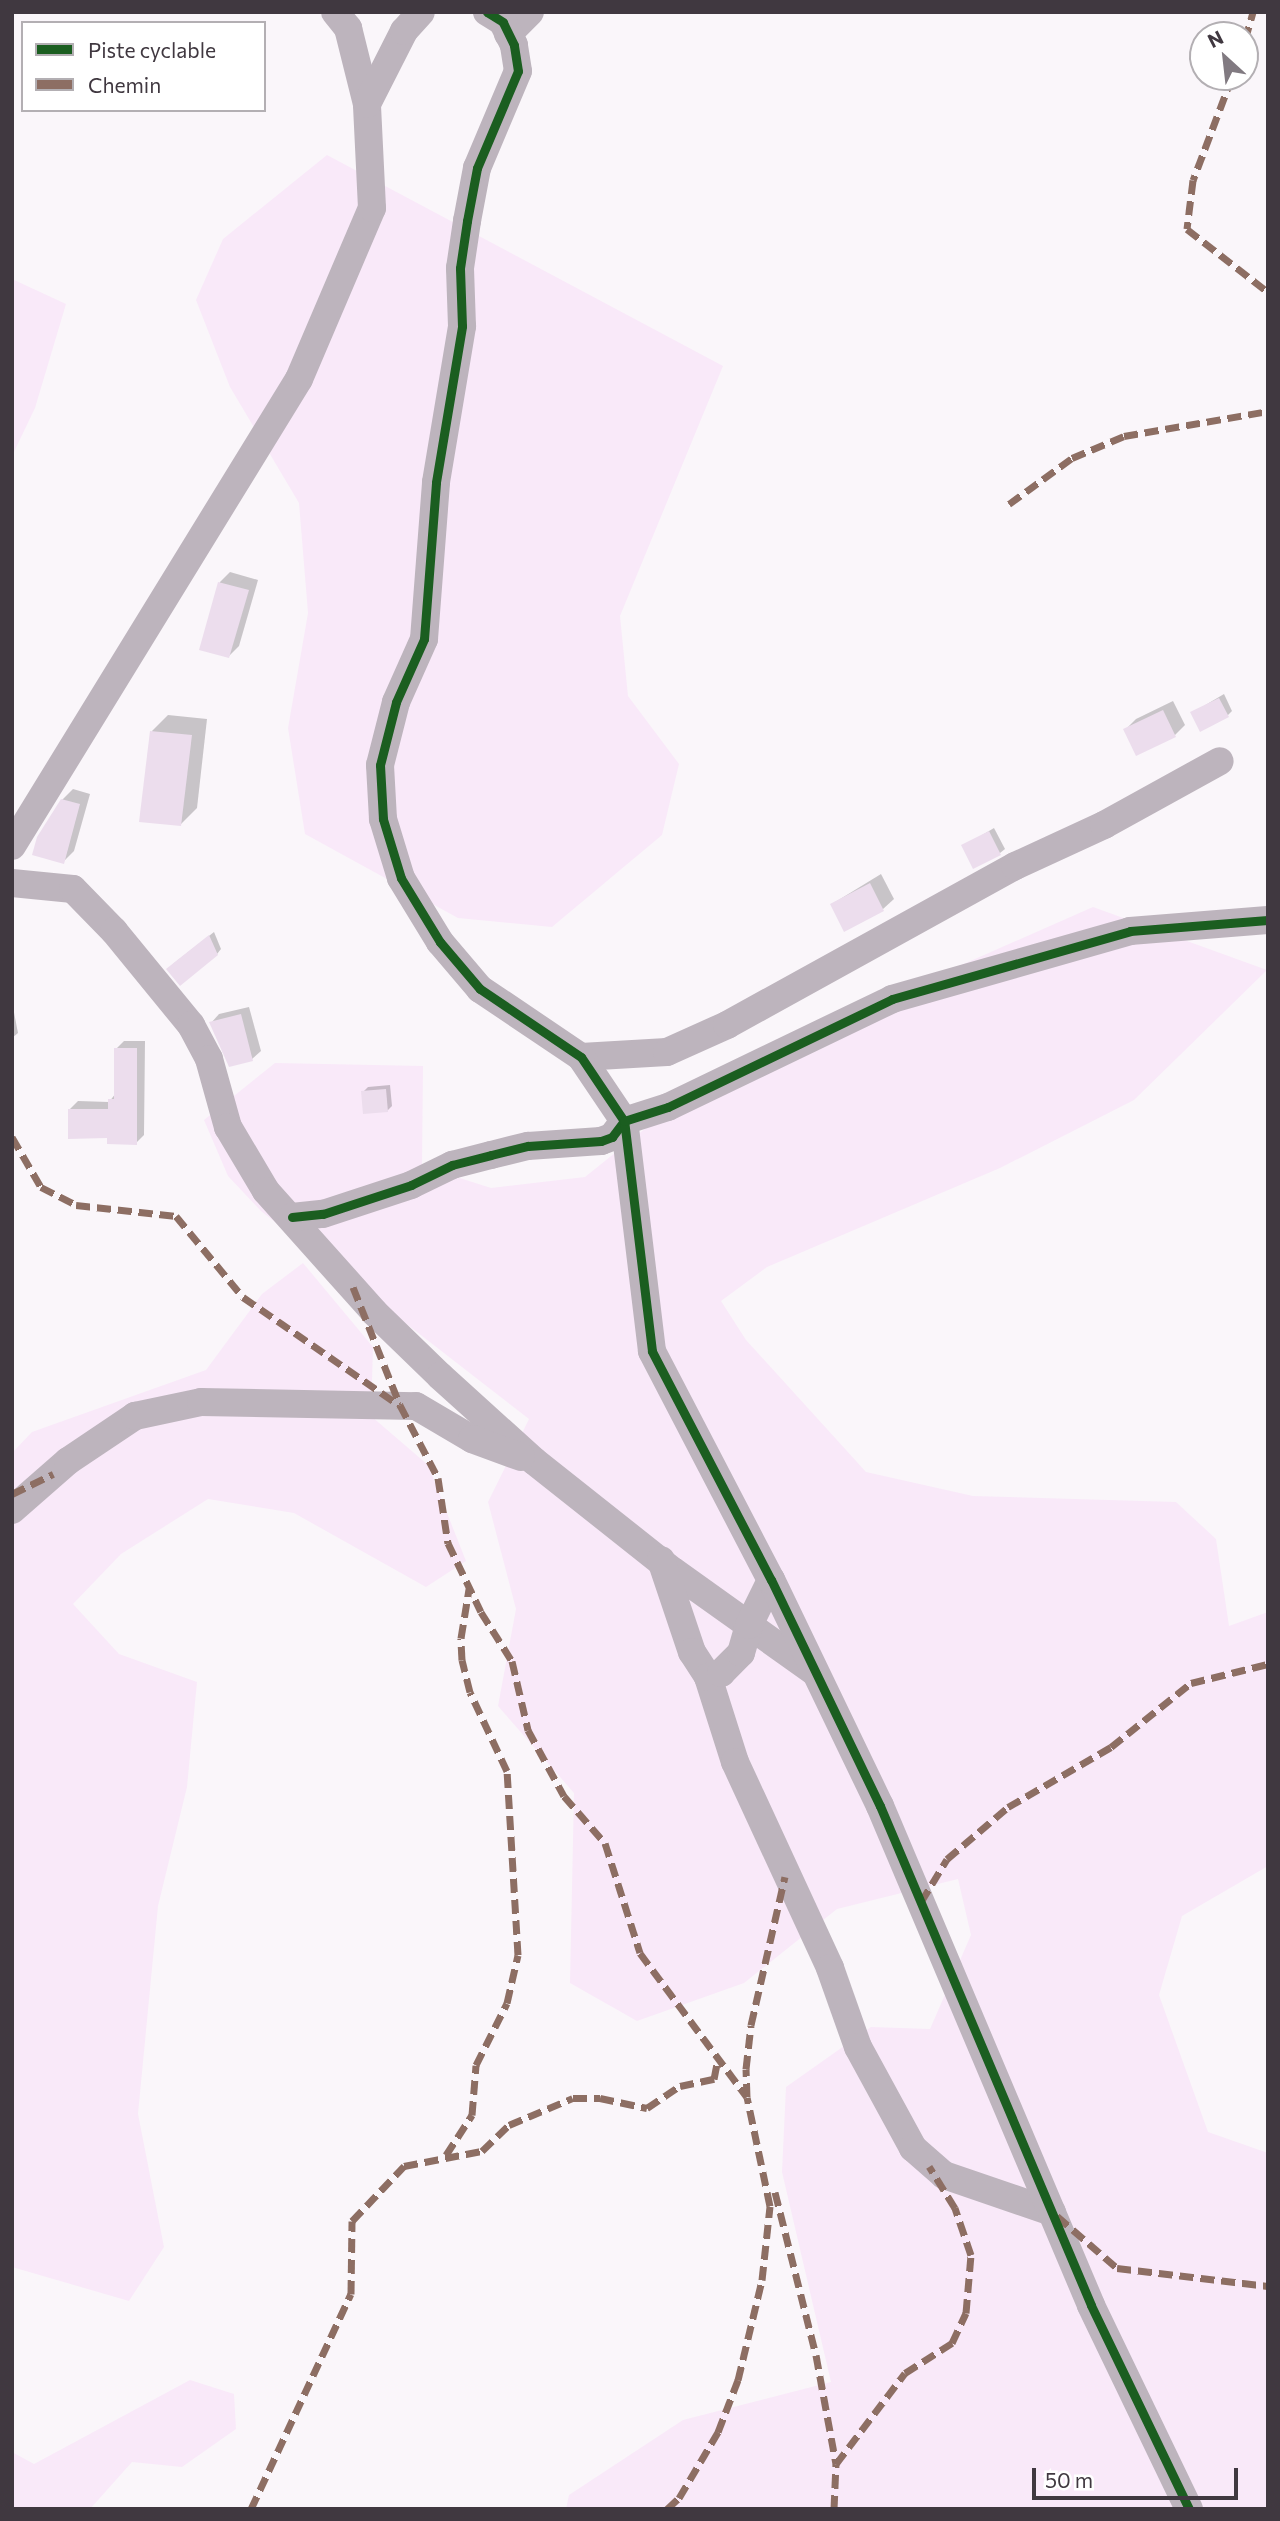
<!DOCTYPE html>
<style>
body{margin:0}
#map{position:relative;width:1280px;height:2521px;overflow:hidden;background:#faf6fa;font-family:Commissioner,sans-serif}
div>[style]{position:absolute}
[style*='--x']{left:calc(var(--x)*1px);top:calc(var(--y)*1px);width:calc(var(--w)*1px);rotate:calc(var(--a)*1deg)}
.green>*{inset:0;background:#f9e9f9}
.shadow>*{inset:0;background:#0003}
.building>*{inset:0;background:#ecdded}
.minor>*{height:28px;margin:-14px;padding:0 14px;transform-origin:14px;border-radius:14px;background:#bdb4bd}
.quiet>*{height:7px;margin-top:-3.5px;transform-origin:0;background:repeating-linear-gradient(90deg,#8d6e63 0 14px,transparent 0 21px)}
.cycleway>*{height:9px;margin:-4.5px;padding:0 4.5px;transform-origin:4.5px;border-radius:4.5px;background:#1b5e20}
span{translate:-50% -50%;white-space:nowrap;text-align:center;line-height:1.15;-webkit-text-stroke:7px #fff;paint-order:stroke}
.frame{position:absolute;inset:0;border:14px solid #403840;pointer-events:none}
.legend{position:absolute;left:21px;top:21px;width:245px;height:91px;box-sizing:border-box;background:#fff;border:2px solid #b3afb3;margin:0;padding:9px 12px;list-style:none;font-size:21px;color:#403840}
.legend li{display:flex;align-items:center;gap:14px;height:35px}
.legend b{width:35px;border:2px solid #b3afb3}
.north{position:absolute;left:1189px;top:21px;width:70px;height:70px;box-sizing:border-box;background:#fff;border:2px solid #b3afb3;border-radius:50%;rotate:333deg;font-size:19px;font-weight:700;line-height:28px;text-align:center;color:#403840}
.north::after{content:'';display:block;margin:auto;width:24px;height:32px;background:#817a81;clip-path:polygon(50% 0,100% 100%,50% 72%,0 100%)}
.scale{position:absolute;left:1032px;top:2468px;width:206px;height:32px;box-sizing:border-box;border:4px solid #403840;border-top:0;padding-left:9px;font-size:21px;line-height:24px;white-space:nowrap;color:#403840;-webkit-text-stroke:5px #fff;paint-order:stroke}
</style>
<div id="map">
<div class="green">
<i style="clip-path:polygon(327px 155px,723px 366px,620px 616px,628px 696px,679px 764px,662px 835px,552px 927px,458px 918px,305px 834px,288px 728px,308px 613px,299px 503px,230px 387px,196px 300px,223px 239px)"></i>
<i style="clip-path:polygon(12px 279px,66px 304px,35px 408px,12px 456px)"></i>
<i style="clip-path:polygon(1093px 907px,1267px 970px,1134px 1100px,1000px 1168px,767px 1267px,721px 1301px,746px 1340px,866px 1472px,973px 1496px,1176px 1502px,1216px 1539px,1229px 1626px,1268px 1612px,1268px 1866px,1182px 1916px,1159px 1995px,1208px 2132px,1268px 2153px,1268px 2509px,566px 2509px,569px 2495px,683px 2420px,831px 2382px,782px 2172px,786px 2087px,871px 2027px,930px 2029px,971px 1935px,958px 1879px,837px 1909px,744px 1983px,637px 2021px,570px 1983px,574px 1793px,498px 1706px,516px 1609px,488px 1502px,529px 1419px,261px 1211px,228px 1176px,204px 1120px,275px 1063px,423px 1066px,422px 1166px,491px 1188px,585px 1177px,712px 1075px)"></i>
<i style="clip-path:polygon(303px 1263px,373px 1347px,371px 1416px,428px 1465px,466px 1561px,426px 1587px,294px 1513px,208px 1499px,121px 1554px,73px 1604px,119px 1654px,197px 1682px,187px 1787px,158px 1906px,138px 2114px,164px 2247px,129px 2301px,12px 2267px,12px 1453px,32px 1432px,206px 1370px,262px 1294px)"></i>
<i style="clip-path:polygon(190px 2380px,234px 2394px,236px 2429px,182px 2467px,132px 2462px,90px 2509px,12px 2509px,12px 2452px,34px 2464px)"></i>
</div>
<div class="shadow">
<i style="clip-path:polygon(230px 572px,258px 580px,239px 646px,229px 656px,201px 649px,220px 582px)"></i>
<i style="clip-path:polygon(1224px 694px,1232px 711px,1228px 715px,1192px 713px)"></i>
<i style="clip-path:polygon(1173px 701px,1185px 725px,1175px 735px,1125px 730px,1136px 719px)"></i>
<i style="clip-path:polygon(168px 715px,207px 719px,197px 808px,181px 824px,152px 731px)"></i>
<i style="clip-path:polygon(73px 789px,90px 794px,74px 851px,63px 862px,62px 800px)"></i>
<i style="clip-path:polygon(994px 828px,1005px 849px,1000px 853px,964px 846px)"></i>
<i style="clip-path:polygon(881px 874px,894px 899px,883px 909px,832px 904px)"></i>
<i style="clip-path:polygon(214px 932px,221px 949px,217px 954px,173px 964px)"></i>
<i style="clip-path:polygon(12px 1002px,18px 1033px,12px 1038px)"></i>
<i style="clip-path:polygon(249px 1007px,261px 1051px,252px 1059px,211px 1023px,219px 1014px)"></i>
<i style="clip-path:polygon(124px 1041px,145px 1041px,144px 1135px,136px 1143px,109px 1137px,70px 1109px,78px 1101px,109px 1102px,116px 1093px,116px 1049px)"></i>
<i style="clip-path:polygon(390px 1085px,392px 1106px,387px 1111px,363px 1092px,368px 1087px)"></i>
</div>
<div class="building">
<i style="clip-path:polygon(218px 582px,249px 590px,229px 658px,199px 650px)"></i>
<i style="clip-path:polygon(1219px 698px,1229px 717px,1200px 732px,1190px 712px)"></i>
<i style="clip-path:polygon(1163px 710px,1176px 737px,1136px 756px,1123px 729px)"></i>
<i style="clip-path:polygon(150px 731px,192px 735px,181px 826px,139px 822px)"></i>
<i style="clip-path:polygon(61px 799px,80px 804px,64px 864px,32px 855px,37px 837px)"></i>
<i style="clip-path:polygon(989px 831px,1001px 855px,973px 869px,961px 845px)"></i>
<i style="clip-path:polygon(870px 883px,884px 911px,844px 932px,830px 904px)"></i>
<i style="clip-path:polygon(209px 935px,218px 955px,180px 986px,166px 969px)"></i>
<i style="clip-path:polygon(241px 1014px,253px 1061px,229px 1067px,209px 1022px)"></i>
<i style="clip-path:polygon(114px 1048px,137px 1048px,137px 1145px,107px 1144px,107px 1138px,68px 1139px,68px 1109px,108px 1109px,108px 1099px,114px 1099px)"></i>
<i style="clip-path:polygon(386px 1089px,388px 1112px,363px 1114px,361px 1091px)"></i>
</div>
<div class="minor">
<i style="--x:335;--y:12;--w:21;--a:51"></i>
<i style="--x:348;--y:28;--w:78;--a:76"></i>
<i style="--x:508;--y:34;--w:31;--a:-45"></i>
<i style="--x:12;--y:846;--w:548;--a:-58.43"></i>
<i style="--x:299;--y:379;--w:186;--a:-66.9"></i>
<i style="--x:372;--y:208;--w:104;--a:-92.8"></i>
<i style="--x:367;--y:104;--w:82;--a:-63.1"></i>
<i style="--x:404;--y:31;--w:25;--a:-48"></i>
<i style="--x:12;--y:883;--w:61;--a:5.6"></i>
<i style="--x:73;--y:889;--w:59;--a:45.7"></i>
<i style="--x:114;--y:931;--w:122;--a:50.7"></i>
<i style="--x:191;--y:1025;--w:38;--a:62"></i>
<i style="--x:209;--y:1059;--w:71;--a:74.4"></i>
<i style="--x:228;--y:1127;--w:74;--a:59.3"></i>
<i style="--x:266;--y:1191;--w:162;--a:48.2"></i>
<i style="--x:374;--y:1312;--w:92;--a:44.1"></i>
<i style="--x:440;--y:1376;--w:127;--a:42.1"></i>
<i style="--x:534;--y:1461;--w:177;--a:38.4"></i>
<i style="--x:673;--y:1571;--w:172;--a:35.5"></i>
<i style="--x:581;--y:1057;--w:86;--a:-3.3"></i>
<i style="--x:667;--y:1052;--w:66;--a:-24.2"></i>
<i style="--x:727;--y:1025;--w:329;--a:-28.9"></i>
<i style="--x:1015;--y:866;--w:98;--a:-24.7"></i>
<i style="--x:1104;--y:825;--w:132;--a:-28.9"></i>
<i style="--x:292;--y:1217;--w:31;--a:-6"></i>
<i style="--x:323;--y:1214;--w:93;--a:-18.2"></i>
<i style="--x:411;--y:1185;--w:46;--a:-26"></i>
<i style="--x:452;--y:1165;--w:40;--a:-14.4"></i>
<i style="--x:491;--y:1155;--w:38;--a:-14"></i>
<i style="--x:528;--y:1146;--w:73;--a:-3.9"></i>
<i style="--x:601;--y:1141;--w:12;--a:-20"></i>
<i style="--x:612;--y:1137;--w:20;--a:-53"></i>
<i style="--x:624;--y:1121;--w:77;--a:-123.9"></i>
<i style="--x:581;--y:1057;--w:122;--a:-146"></i>
<i style="--x:480;--y:989;--w:62;--a:-130.4"></i>
<i style="--x:440;--y:942;--w:75;--a:-121.4"></i>
<i style="--x:401;--y:878;--w:62;--a:-107"></i>
<i style="--x:383;--y:819;--w:54;--a:-93.2"></i>
<i style="--x:380;--y:765;--w:65;--a:-75.7"></i>
<i style="--x:396;--y:702;--w:69;--a:-66"></i>
<i style="--x:424;--y:639;--w:157;--a:-85.6"></i>
<i style="--x:436;--y:482;--w:158;--a:-80.5"></i>
<i style="--x:462;--y:326;--w:58;--a:-92"></i>
<i style="--x:460;--y:268;--w:48;--a:-81.5"></i>
<i style="--x:467;--y:221;--w:54;--a:-79.3"></i>
<i style="--x:477;--y:168;--w:105;--a:-67.1"></i>
<i style="--x:518;--y:71;--w:26;--a:-99"></i>
<i style="--x:514;--y:45;--w:25;--a:-116"></i>
<i style="--x:503;--y:22;--w:19;--a:-148"></i>
<i style="--x:12;--y:1510;--w:74;--a:-41.2"></i>
<i style="--x:68;--y:1461;--w:81;--a:-33.9"></i>
<i style="--x:135;--y:1416;--w:67;--a:-12"></i>
<i style="--x:201;--y:1402;--w:215;--a:1.1"></i>
<i style="--x:416;--y:1406;--w:65;--a:30.5"></i>
<i style="--x:472;--y:1439;--w:52;--a:20.2"></i>
<i style="--x:661;--y:1560;--w:97;--a:71.4"></i>
<i style="--x:692;--y:1652;--w:30;--a:57"></i>
<i style="--x:708;--y:1677;--w:89;--a:72.4"></i>
<i style="--x:735;--y:1762;--w:227;--a:65.2"></i>
<i style="--x:830;--y:1968;--w:84;--a:70.5"></i>
<i style="--x:858;--y:2047;--w:115;--a:61.4"></i>
<i style="--x:913;--y:2148;--w:41;--a:41.1"></i>
<i style="--x:944;--y:2175;--w:114;--a:18.9"></i>
<i style="--x:708;--y:1677;--w:14;--a:-17"></i>
<i style="--x:721;--y:1673;--w:28;--a:-45"></i>
<i style="--x:741;--y:1653;--w:29;--a:-74"></i>
<i style="--x:749;--y:1625;--w:50;--a:-63.9"></i>
<i style="--x:1189;--y:2509;--w:226;--a:-115.7"></i>
<i style="--x:1091;--y:2305;--w:542;--a:-112.92"></i>
<i style="--x:880;--y:1806;--w:251;--a:-115.7"></i>
<i style="--x:771;--y:1580;--w:258;--a:-117.5"></i>
<i style="--x:652;--y:1351;--w:232;--a:-96.9"></i>
<i style="--x:624;--y:1121;--w:46;--a:-17.7"></i>
<i style="--x:668;--y:1107;--w:249;--a:-25.7"></i>
<i style="--x:892;--y:999;--w:248;--a:-15.9"></i>
<i style="--x:1130;--y:931;--w:138;--a:-4.6"></i>
</div>
<div class="quiet">
<i style="--x:1245;--y:40;--w:29;--a:-74"></i>
<i style="--x:1232;--y:77;--w:110;--a:110.7"></i>
<i style="--x:1193;--y:180;--w:49;--a:97"></i>
<i style="--x:1187;--y:229;--w:103;--a:37.9"></i>
<i style="--x:1009;--y:504;--w:78;--a:-36.1"></i>
<i style="--x:1072;--y:458;--w:56;--a:-22.9"></i>
<i style="--x:1124;--y:436;--w:146;--a:-9.8"></i>
<i style="--x:12;--y:1137;--w:58;--a:59.9"></i>
<i style="--x:41;--y:1187;--w:39;--a:27"></i>
<i style="--x:76;--y:1205;--w:101;--a:6.3"></i>
<i style="--x:176;--y:1216;--w:105;--a:50.4"></i>
<i style="--x:243;--y:1297;--w:190;--a:34.7"></i>
<i style="--x:353;--y:1287;--w:127;--a:68.3"></i>
<i style="--x:400;--y:1405;--w:82;--a:62.5"></i>
<i style="--x:438;--y:1478;--w:66;--a:81.3"></i>
<i style="--x:448;--y:1543;--w:76;--a:64.4"></i>
<i style="--x:481;--y:1612;--w:58;--a:57.7"></i>
<i style="--x:512;--y:1661;--w:71;--a:76.9"></i>
<i style="--x:528;--y:1730;--w:75;--a:61.4"></i>
<i style="--x:564;--y:1796;--w:62;--a:48.9"></i>
<i style="--x:605;--y:1843;--w:115;--a:72.3"></i>
<i style="--x:640;--y:1953;--w:179;--a:53.4"></i>
<i style="--x:12;--y:1494;--w:46;--a:-26"></i>
<i style="--x:921;--y:1902;--w:50;--a:-58.8"></i>
<i style="--x:947;--y:1859;--w:80;--a:-40.4"></i>
<i style="--x:1008;--y:1807;--w:119;--a:-30.2"></i>
<i style="--x:1111;--y:1747;--w:102;--a:-38.7"></i>
<i style="--x:1191;--y:1683;--w:79;--a:-13.9"></i>
<i style="--x:446;--y:2155;--w:48;--a:-57"></i>
<i style="--x:472;--y:2115;--w:50;--a:-85.4"></i>
<i style="--x:476;--y:2065;--w:69;--a:-63.4"></i>
<i style="--x:507;--y:2003;--w:49;--a:-77.1"></i>
<i style="--x:518;--y:1955;--w:184;--a:-93.4"></i>
<i style="--x:507;--y:1771;--w:87;--a:-115.1"></i>
<i style="--x:470;--y:1692;--w:33;--a:-104"></i>
<i style="--x:462;--y:1660;--w:22;--a:-93"></i>
<i style="--x:461;--y:1638;--w:50;--a:-80.7"></i>
<i style="--x:775;--y:2192;--w:168;--a:75.9"></i>
<i style="--x:816;--y:2355;--w:111;--a:79.6"></i>
<i style="--x:1057;--y:2216;--w:79;--a:40.9"></i>
<i style="--x:1117;--y:2268;--w:152;--a:6.8"></i>
<i style="--x:251;--y:2509;--w:237;--a:-65.1"></i>
<i style="--x:351;--y:2294;--w:73;--a:-89.2"></i>
<i style="--x:352;--y:2221;--w:76;--a:-46.6"></i>
<i style="--x:404;--y:2166;--w:79;--a:-10.9"></i>
<i style="--x:482;--y:2151;--w:37;--a:-44"></i>
<i style="--x:509;--y:2125;--w:69;--a:-22.9"></i>
<i style="--x:573;--y:2098;--w:27;--a:0"></i>
<i style="--x:600;--y:2098;--w:48;--a:12"></i>
<i style="--x:647;--y:2108;--w:40;--a:-34"></i>
<i style="--x:680;--y:2086;--w:35;--a:-12"></i>
<i style="--x:714;--y:2079;--w:21;--a:-79"></i>
<i style="--x:667;--y:2509;--w:16;--a:-43"></i>
<i style="--x:679;--y:2498;--w:77;--a:-59.4"></i>
<i style="--x:718;--y:2432;--w:56;--a:-69"></i>
<i style="--x:738;--y:2380;--w:103;--a:-76.5"></i>
<i style="--x:762;--y:2280;--w:74;--a:-83.8"></i>
<i style="--x:770;--y:2206;--w:111;--a:-101.9"></i>
<i style="--x:747;--y:2097;--w:28;--a:-92"></i>
<i style="--x:746;--y:2069;--w:44;--a:-83.5"></i>
<i style="--x:751;--y:2025;--w:152;--a:-77.1"></i>
<i style="--x:834;--y:2509;--w:45;--a:-87.5"></i>
<i style="--x:836;--y:2464;--w:114;--a:-52.8"></i>
<i style="--x:905;--y:2373;--w:56;--a:-32.6"></i>
<i style="--x:952;--y:2343;--w:33;--a:-65"></i>
<i style="--x:966;--y:2313;--w:58;--a:-85.1"></i>
<i style="--x:971;--y:2255;--w:50;--a:-108.8"></i>
<i style="--x:955;--y:2208;--w:49;--a:-121.8"></i>
</div>
<div class="cycleway">
<i style="--x:292;--y:1217;--w:31;--a:-6"></i>
<i style="--x:323;--y:1214;--w:93;--a:-18.2"></i>
<i style="--x:411;--y:1185;--w:46;--a:-26"></i>
<i style="--x:452;--y:1165;--w:40;--a:-14.4"></i>
<i style="--x:491;--y:1155;--w:38;--a:-14"></i>
<i style="--x:528;--y:1146;--w:73;--a:-3.9"></i>
<i style="--x:601;--y:1141;--w:12;--a:-20"></i>
<i style="--x:612;--y:1137;--w:20;--a:-53"></i>
<i style="--x:624;--y:1121;--w:77;--a:-123.9"></i>
<i style="--x:581;--y:1057;--w:122;--a:-146"></i>
<i style="--x:480;--y:989;--w:62;--a:-130.4"></i>
<i style="--x:440;--y:942;--w:75;--a:-121.4"></i>
<i style="--x:401;--y:878;--w:62;--a:-107"></i>
<i style="--x:383;--y:819;--w:54;--a:-93.2"></i>
<i style="--x:380;--y:765;--w:65;--a:-75.7"></i>
<i style="--x:396;--y:702;--w:69;--a:-66"></i>
<i style="--x:424;--y:639;--w:157;--a:-85.6"></i>
<i style="--x:436;--y:482;--w:158;--a:-80.5"></i>
<i style="--x:462;--y:326;--w:58;--a:-92"></i>
<i style="--x:460;--y:268;--w:48;--a:-81.5"></i>
<i style="--x:467;--y:221;--w:54;--a:-79.3"></i>
<i style="--x:477;--y:168;--w:105;--a:-67.1"></i>
<i style="--x:518;--y:71;--w:26;--a:-99"></i>
<i style="--x:514;--y:45;--w:25;--a:-116"></i>
<i style="--x:503;--y:22;--w:19;--a:-148"></i>
<i style="--x:1189;--y:2509;--w:226;--a:-115.7"></i>
<i style="--x:1091;--y:2305;--w:542;--a:-112.92"></i>
<i style="--x:880;--y:1806;--w:251;--a:-115.7"></i>
<i style="--x:771;--y:1580;--w:258;--a:-117.5"></i>
<i style="--x:652;--y:1351;--w:232;--a:-96.9"></i>
<i style="--x:624;--y:1121;--w:46;--a:-17.7"></i>
<i style="--x:668;--y:1107;--w:249;--a:-25.7"></i>
<i style="--x:892;--y:999;--w:248;--a:-15.9"></i>
<i style="--x:1130;--y:931;--w:138;--a:-4.6"></i>
</div>
<div class="frame"></div>
<ul class="legend">
<li><b style="height:9px;background:#1b5e20"></b>Piste cyclable</li>
<li><b style="height:9px;background:#8d6e63"></b>Chemin</li>
</ul>
<div class="north">N</div>
<div class="scale">50 m</div>
</div>
